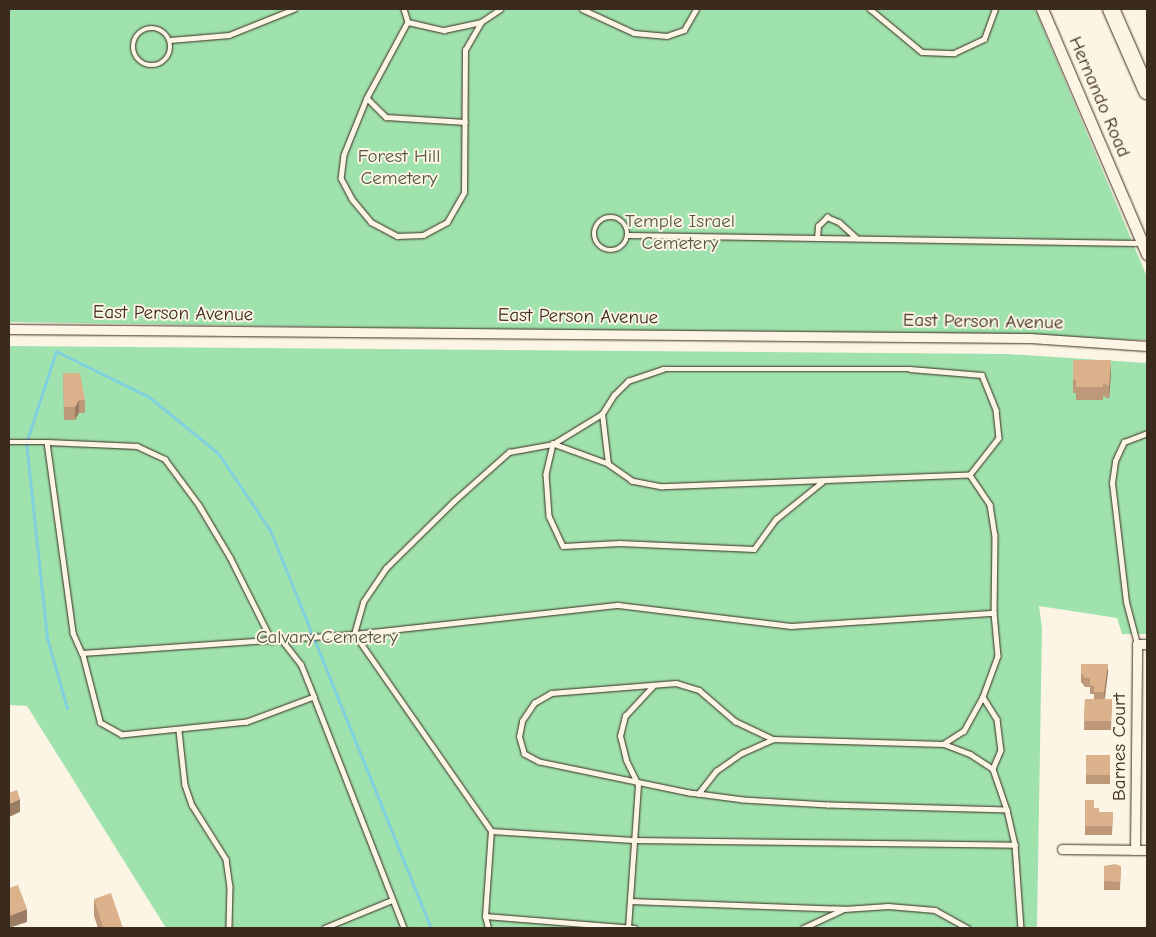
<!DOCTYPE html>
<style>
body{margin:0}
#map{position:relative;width:1156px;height:937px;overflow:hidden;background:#fcf5e5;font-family:"Comic Neue",sans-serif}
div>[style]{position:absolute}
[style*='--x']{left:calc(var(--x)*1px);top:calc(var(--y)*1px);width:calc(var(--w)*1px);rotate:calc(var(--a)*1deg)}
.green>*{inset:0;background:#9fe2ad}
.stream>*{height:3px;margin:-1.5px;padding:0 1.5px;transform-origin:1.5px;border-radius:1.5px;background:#81d0de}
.roads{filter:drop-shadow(0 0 1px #3b2a1e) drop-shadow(0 0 1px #3b2a1e)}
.service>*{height:4.5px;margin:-2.25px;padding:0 2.25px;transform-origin:2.25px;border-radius:2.25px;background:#fcf5e5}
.service>.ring{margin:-2.25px;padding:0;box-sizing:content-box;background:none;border:4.5px solid #fcf5e5;border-radius:50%}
.minor>*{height:9px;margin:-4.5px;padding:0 4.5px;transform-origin:4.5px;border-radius:4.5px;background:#fcf5e5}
.tertiary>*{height:11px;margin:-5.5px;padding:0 5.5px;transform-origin:5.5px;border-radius:5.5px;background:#fcf5e5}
.motorway>*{height:16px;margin:-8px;padding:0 8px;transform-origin:8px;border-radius:8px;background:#fcf5e5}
.wall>*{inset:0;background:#bd9979}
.shaded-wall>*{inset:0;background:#9a7d63}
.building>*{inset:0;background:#dcb28d}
span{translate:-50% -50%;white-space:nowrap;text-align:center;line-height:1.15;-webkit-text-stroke:4px #fcf5e5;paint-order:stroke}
.street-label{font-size:19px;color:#3b2a1e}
.park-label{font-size:19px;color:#545842}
.frame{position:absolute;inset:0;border:10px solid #3b2a1e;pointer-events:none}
</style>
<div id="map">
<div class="green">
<i style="clip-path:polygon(9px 9px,1035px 9px,1147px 277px,1147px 340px,9px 322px)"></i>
<i style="clip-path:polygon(9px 346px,1008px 354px,1147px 363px,1147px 634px,1122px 634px,1117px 618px,1039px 606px,1042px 628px,1037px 928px,166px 928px,27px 706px,9px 705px)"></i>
</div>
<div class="stream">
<i style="--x:67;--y:708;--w:73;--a:-105.9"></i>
<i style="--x:47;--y:638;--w:196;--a:-96.1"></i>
<i style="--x:26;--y:443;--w:97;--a:-71.9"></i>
<i style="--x:56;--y:351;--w:104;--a:26.3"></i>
<i style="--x:149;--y:397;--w:89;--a:39.1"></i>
<i style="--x:218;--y:453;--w:93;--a:56"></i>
<i style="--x:270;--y:530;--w:429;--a:68"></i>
</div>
<div class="roads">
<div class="service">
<i style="--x:404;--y:9;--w:14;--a:73"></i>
<i style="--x:408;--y:22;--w:37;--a:13"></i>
<i style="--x:444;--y:30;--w:38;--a:-12"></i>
<i style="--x:481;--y:22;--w:23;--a:-34"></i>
<i style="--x:582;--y:9;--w:57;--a:24.8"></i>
<i style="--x:634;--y:33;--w:33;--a:5"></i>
<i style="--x:667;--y:36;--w:18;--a:-19"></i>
<i style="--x:684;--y:30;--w:24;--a:-60"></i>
<i style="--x:870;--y:9;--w:67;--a:39.6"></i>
<i style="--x:922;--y:52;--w:32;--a:2"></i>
<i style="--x:954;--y:53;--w:33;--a:-25"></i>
<i style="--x:984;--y:39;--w:32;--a:-70"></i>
<i style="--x:408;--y:22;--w:86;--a:118.3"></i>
<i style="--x:367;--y:98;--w:61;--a:112"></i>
<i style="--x:344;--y:155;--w:23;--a:97"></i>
<i style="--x:341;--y:178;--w:24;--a:62"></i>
<i style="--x:352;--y:199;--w:30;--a:50"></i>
<i style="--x:371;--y:222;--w:30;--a:28"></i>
<i style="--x:397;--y:236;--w:26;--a:-2"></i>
<i style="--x:423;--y:235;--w:27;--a:-28"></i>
<i style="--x:447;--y:222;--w:34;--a:-60"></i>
<i style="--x:464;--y:192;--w:142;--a:-89.6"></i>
<i style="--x:465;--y:50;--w:32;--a:-60"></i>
<i class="ring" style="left:133px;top:28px;width:33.5px;height:33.5px"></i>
<i style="--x:170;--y:40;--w:59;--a:-4.8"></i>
<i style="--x:229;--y:35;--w:70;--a:-21.8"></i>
<i style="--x:367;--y:98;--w:27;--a:45"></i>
<i style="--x:386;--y:117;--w:79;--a:3.6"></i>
<i class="ring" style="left:594px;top:217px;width:29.5px;height:29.5px"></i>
<i style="--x:628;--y:235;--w:514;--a:0.89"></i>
<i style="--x:817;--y:238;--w:12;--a:-85"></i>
<i style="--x:818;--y:226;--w:13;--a:-45"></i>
<i style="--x:827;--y:217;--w:13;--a:23"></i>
<i style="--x:839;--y:222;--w:24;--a:42"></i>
<i style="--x:9;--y:442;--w:38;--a:0"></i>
<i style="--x:47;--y:442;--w:193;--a:82.2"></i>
<i style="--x:73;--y:633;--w:22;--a:66"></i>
<i style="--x:47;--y:442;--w:90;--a:2.5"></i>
<i style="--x:137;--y:446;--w:31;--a:25"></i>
<i style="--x:165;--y:459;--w:57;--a:53.5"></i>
<i style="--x:199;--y:505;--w:61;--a:59.2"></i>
<i style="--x:230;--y:557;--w:94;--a:63.4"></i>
<i style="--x:608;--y:464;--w:59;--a:-160"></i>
<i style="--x:553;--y:444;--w:31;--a:103"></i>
<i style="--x:546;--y:474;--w:42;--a:85.9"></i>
<i style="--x:549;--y:516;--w:33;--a:65"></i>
<i style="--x:563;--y:546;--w:56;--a:-3.1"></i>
<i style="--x:619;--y:543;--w:135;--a:2.5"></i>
<i style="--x:754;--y:549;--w:37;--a:-54"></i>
<i style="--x:776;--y:519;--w:59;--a:-38.8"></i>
<i style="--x:970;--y:475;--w:308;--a:177.8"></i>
<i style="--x:662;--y:487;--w:31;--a:-169"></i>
<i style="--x:632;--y:481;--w:29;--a:-145"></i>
<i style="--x:608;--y:464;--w:50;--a:-96.8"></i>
<i style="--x:602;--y:414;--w:22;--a:-58"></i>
<i style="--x:614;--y:395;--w:20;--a:-45"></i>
<i style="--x:628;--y:381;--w:37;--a:-19"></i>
<i style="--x:663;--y:369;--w:247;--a:0"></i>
<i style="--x:910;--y:369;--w:72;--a:4.8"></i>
<i style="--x:982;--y:375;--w:38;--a:68"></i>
<i style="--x:996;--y:410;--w:28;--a:84"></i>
<i style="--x:999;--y:438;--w:47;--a:128.1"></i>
<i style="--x:970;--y:475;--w:36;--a:56"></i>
<i style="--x:990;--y:505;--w:30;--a:81"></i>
<i style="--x:995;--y:535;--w:78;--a:90.7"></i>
<i style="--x:282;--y:640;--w:31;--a:52"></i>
<i style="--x:301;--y:664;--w:35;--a:68"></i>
<i style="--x:314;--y:697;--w:248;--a:68.7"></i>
<i style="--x:1137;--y:644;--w:43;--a:-104.7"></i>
<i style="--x:1126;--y:602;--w:120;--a:-96.7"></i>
<i style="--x:1112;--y:483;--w:22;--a:-82"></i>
<i style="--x:1115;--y:461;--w:21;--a:-65"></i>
<i style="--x:1124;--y:442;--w:25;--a:-21"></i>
<i style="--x:314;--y:697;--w:72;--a:159.5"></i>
<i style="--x:247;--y:722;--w:126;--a:174.1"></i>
<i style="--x:122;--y:735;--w:25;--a:-151"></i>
<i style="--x:100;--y:723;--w:72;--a:-104.4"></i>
<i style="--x:82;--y:653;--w:273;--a:-4"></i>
<i style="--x:354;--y:634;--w:33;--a:-74"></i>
<i style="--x:363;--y:602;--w:41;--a:-55.9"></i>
<i style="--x:386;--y:568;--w:95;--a:-44.6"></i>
<i style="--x:454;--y:501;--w:74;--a:-41.7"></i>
<i style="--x:509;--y:452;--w:45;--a:-10.3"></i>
<i style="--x:553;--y:444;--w:57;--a:-31.5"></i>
<i style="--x:983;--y:697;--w:26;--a:58"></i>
<i style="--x:997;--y:719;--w:31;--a:83"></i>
<i style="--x:1001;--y:750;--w:21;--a:113"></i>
<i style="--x:179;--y:731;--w:54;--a:83.7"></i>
<i style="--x:185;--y:785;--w:21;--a:71"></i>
<i style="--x:192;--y:805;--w:64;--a:57.8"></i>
<i style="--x:226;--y:859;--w:27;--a:82"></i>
<i style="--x:230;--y:886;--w:42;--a:91.4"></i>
<i style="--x:698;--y:794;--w:29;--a:-52"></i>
<i style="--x:716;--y:771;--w:32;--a:-35"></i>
<i style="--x:742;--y:753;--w:34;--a:-24"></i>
<i style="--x:773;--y:739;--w:171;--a:1.7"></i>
<i style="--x:944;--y:744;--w:28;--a:21"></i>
<i style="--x:970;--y:754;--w:27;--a:33"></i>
<i style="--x:993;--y:769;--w:43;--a:71.1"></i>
<i style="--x:1007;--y:810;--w:179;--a:-178.4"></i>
<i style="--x:828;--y:805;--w:85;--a:-176.6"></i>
<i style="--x:743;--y:800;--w:45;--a:-172.4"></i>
<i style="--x:698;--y:794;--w:9;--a:-174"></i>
<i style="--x:689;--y:793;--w:153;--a:-168.3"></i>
<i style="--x:539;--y:762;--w:17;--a:-152"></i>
<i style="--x:524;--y:754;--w:18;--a:-106"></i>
<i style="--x:519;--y:737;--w:16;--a:-79"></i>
<i style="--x:522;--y:721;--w:22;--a:-56"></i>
<i style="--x:534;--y:703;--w:20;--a:-30"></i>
<i style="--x:551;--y:693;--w:125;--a:-4.6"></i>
<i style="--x:676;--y:683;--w:24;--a:17"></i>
<i style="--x:699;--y:690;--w:48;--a:40.7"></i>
<i style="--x:735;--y:721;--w:42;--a:25.3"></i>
<i style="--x:1007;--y:810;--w:36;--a:77"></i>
<i style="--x:1015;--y:845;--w:83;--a:85.9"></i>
<i style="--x:491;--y:831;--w:240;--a:-124.8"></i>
<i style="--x:354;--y:634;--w:266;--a:-6.3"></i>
<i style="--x:618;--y:605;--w:174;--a:6.9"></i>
<i style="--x:791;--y:626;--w:203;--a:-3.7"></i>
<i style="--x:994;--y:613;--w:43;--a:84.7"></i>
<i style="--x:998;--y:656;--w:44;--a:110.1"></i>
<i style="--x:983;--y:697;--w:39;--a:119"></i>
<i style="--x:964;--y:731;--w:24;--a:147"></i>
<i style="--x:630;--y:901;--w:214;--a:2.1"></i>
<i style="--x:485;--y:916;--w:150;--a:4.6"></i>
<i style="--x:324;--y:928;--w:74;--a:-22.4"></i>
<i style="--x:488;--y:928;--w:12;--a:-104"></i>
<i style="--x:485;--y:916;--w:85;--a:-86"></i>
<i style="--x:491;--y:831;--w:142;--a:3.6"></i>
<i style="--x:633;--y:840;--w:382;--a:0.7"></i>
<i style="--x:628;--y:928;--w:143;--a:-86"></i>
<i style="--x:638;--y:785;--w:28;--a:-116"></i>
<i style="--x:626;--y:760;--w:25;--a:-104"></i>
<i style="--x:620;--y:736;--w:21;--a:-76"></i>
<i style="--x:625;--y:716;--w:41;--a:-47"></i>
<i style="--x:803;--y:928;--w:45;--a:-24.9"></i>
<i style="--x:844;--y:909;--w:44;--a:-3.9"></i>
<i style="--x:888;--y:906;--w:47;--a:4.9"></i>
<i style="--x:935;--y:910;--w:38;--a:29"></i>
</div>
<div class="minor">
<i style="--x:9;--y:329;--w:1021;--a:0.51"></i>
<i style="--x:1030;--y:338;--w:117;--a:3.9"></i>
<i style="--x:1062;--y:849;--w:85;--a:0.7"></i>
<i style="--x:1135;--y:850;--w:206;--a:-89.4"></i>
<i style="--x:1137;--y:644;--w:10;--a:0"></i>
</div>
<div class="tertiary">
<i style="--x:1042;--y:9;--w:267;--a:66.8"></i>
</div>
<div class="motorway">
<i style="--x:1111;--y:9;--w:90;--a:66.3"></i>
</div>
</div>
<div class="wall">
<i style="clip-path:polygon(1073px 360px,1111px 373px,1109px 399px,1103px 396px,1103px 400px,1076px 400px,1076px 393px,1073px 393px)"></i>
<i style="clip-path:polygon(63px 373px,85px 400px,85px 413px,79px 413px,75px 420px,64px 420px)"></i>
<i style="clip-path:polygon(1081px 664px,1108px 672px,1105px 699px,1112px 699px,1111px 730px,1084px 730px,1085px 699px,1094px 699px,1094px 694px,1090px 694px,1090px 687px,1085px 687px,1081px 682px)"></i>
<i style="clip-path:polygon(1086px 755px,1110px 755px,1110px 784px,1086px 784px)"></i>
<i style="clip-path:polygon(1085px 800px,1099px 812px,1113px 812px,1112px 835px,1085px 835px)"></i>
<i style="clip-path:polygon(1104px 866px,1121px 866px,1120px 890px,1104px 890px)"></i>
<i style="clip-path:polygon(94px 899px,123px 928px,98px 928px,94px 916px)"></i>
</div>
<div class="shaded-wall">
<i style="clip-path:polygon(1111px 360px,1111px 373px,1109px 399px,1109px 386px)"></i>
<i style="clip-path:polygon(79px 400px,79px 413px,75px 420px,75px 407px)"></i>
<i style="clip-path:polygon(1108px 664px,1108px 672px,1104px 700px,1104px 692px)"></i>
<i style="clip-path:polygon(20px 799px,20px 812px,9px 817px,9px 804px)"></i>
<i style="clip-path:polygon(27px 909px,27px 922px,9px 928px,9px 916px)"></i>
</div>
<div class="building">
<i style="clip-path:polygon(1073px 360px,1111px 360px,1109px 386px,1103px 383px,1103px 387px,1076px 387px,1076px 380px,1073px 380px)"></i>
<i style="clip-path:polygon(63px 373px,80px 373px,85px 400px,79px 400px,75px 407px,64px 407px)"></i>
<i style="clip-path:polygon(1081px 664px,1108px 664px,1104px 692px,1094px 692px,1094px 686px,1090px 685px,1090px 678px,1085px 678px,1081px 673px)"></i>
<i style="clip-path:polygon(1085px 699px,1112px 699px,1111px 721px,1084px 721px)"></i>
<i style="clip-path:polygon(1086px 755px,1110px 755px,1110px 775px,1086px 775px)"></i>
<i style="clip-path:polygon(17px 790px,20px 799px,9px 804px,9px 793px)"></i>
<i style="clip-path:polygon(1085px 800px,1094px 800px,1094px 808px,1099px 808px,1099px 812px,1113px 812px,1112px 826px,1085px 826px)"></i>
<i style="clip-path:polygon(1115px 864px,1121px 866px,1120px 882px,1104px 881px,1104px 866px)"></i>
<i style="clip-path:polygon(18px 885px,27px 909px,9px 916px,9px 910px,10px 909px,9px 908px,9px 888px)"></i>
<i style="clip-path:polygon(111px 893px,123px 928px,99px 928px,103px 927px,94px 899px)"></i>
</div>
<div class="street-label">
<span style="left:1099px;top:97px;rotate:67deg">Hernando Road</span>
<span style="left:173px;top:314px;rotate:1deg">East Person Avenue</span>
<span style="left:578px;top:317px;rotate:1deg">East Person Avenue</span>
<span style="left:983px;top:322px;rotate:1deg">East Person Avenue</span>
<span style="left:1120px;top:747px;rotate:-90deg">Barnes Court</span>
</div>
<div class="park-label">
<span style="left:399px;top:168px">Forest Hill<br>Cemetery</span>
<span style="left:680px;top:233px">Temple Israel<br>Cemetery</span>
<span style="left:327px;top:638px">Calvary Cemetery</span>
</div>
<div class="frame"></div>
</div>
